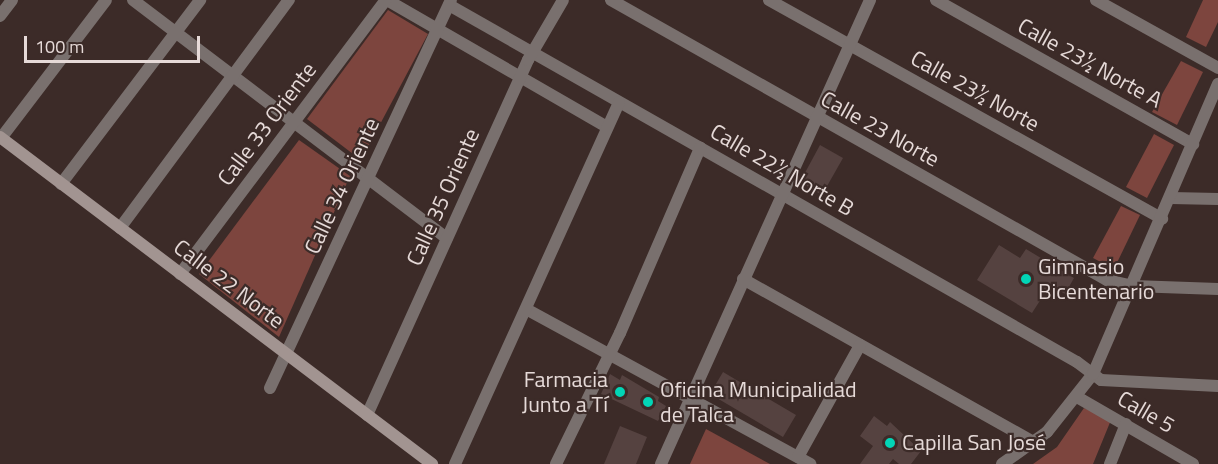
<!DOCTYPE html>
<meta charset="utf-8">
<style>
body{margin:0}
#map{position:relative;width:1218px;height:464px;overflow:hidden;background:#3c2b28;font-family:"Titillium Web",sans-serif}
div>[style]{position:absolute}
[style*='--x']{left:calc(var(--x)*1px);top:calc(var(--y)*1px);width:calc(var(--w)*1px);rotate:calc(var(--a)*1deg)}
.green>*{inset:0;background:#7d453e}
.building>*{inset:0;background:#554240}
.street>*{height:12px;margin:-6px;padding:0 6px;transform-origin:6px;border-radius:6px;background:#79706e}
.secondary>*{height:12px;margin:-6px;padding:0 6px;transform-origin:6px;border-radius:6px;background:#a29491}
.dots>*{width:16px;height:16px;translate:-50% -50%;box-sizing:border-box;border:3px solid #3c2b28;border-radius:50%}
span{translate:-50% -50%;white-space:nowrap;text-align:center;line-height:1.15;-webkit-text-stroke:4.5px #3c2b28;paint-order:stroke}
.street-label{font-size:22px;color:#e6dad8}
.poi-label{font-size:22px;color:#e6dad8}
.left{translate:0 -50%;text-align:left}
.right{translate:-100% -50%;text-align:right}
.scale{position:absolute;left:24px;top:36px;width:176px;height:27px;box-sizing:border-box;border:3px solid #e6dad8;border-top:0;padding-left:8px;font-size:18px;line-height:21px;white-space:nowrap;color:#e6dad8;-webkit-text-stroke:4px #3c2b28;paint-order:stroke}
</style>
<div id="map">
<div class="green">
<i style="clip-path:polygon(1203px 0,1218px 0,1218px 22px,1206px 47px,1186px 37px)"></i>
<i style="clip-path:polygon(388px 10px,428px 34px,361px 160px,307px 119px)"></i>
<i style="clip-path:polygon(1181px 61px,1203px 72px,1177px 125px,1152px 112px)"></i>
<i style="clip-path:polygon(1154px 134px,1174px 145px,1147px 198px,1126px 187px)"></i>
<i style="clip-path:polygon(299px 140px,350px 176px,279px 337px,199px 274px)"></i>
<i style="clip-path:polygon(1121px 206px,1140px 215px,1114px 269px,1093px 258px)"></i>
<i style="clip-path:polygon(1084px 408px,1111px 420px,1093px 464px,1033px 464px,1057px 447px)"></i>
<i style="clip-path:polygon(706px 429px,770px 464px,690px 464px)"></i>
</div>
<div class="building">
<i style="clip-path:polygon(820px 145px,843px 158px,822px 195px,800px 182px)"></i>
<i style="clip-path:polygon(999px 245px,1020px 258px,1026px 249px,1074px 278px,1065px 294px,1050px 285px,1032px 313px,977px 280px)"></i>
<i style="clip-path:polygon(723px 372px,796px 415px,783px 437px,710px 394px)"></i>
<i style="clip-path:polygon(610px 374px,620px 380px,622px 375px,659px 397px,658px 401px,666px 406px,658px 421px,601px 394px)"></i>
<i style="clip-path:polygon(874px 416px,887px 426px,890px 422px,921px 451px,911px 464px,899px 464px,893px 459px,889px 464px,860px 464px,873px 446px,860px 436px)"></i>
<i style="clip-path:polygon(620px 426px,647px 437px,636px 464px,604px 464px)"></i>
</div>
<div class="street">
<i style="--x:133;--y:0;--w:394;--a:37.2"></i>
<i style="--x:387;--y:0;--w:254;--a:30"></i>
<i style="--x:611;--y:0;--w:570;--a:29.45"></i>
<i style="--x:1107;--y:280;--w:27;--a:13"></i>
<i style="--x:1133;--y:286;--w:85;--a:2"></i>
<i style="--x:769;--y:0;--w:450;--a:29.1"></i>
<i style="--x:936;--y:0;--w:295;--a:29.3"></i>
<i style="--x:1096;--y:0;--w:140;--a:29.1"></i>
<i style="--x:449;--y:5;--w:722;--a:29.62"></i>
<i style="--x:1077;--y:362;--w:30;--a:37"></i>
<i style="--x:1101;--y:380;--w:117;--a:2.9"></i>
<i style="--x:0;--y:16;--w:20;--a:-53"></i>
<i style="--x:1;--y:138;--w:173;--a:-52.7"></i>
<i style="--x:61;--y:184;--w:231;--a:-52.9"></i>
<i style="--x:1171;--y:198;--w:47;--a:1.2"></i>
<i style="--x:120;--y:228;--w:284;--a:-53.5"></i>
<i style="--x:180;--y:274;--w:343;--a:-53.1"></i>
<i style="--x:743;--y:279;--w:335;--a:29.3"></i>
<i style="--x:526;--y:309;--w:324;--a:28.6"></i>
<i style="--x:270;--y:388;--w:428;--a:-65"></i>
<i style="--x:1077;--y:397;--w:134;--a:30"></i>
<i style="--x:367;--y:415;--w:390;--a:-65.6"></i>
<i style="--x:528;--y:60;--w:69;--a:-59.7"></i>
<i style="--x:798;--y:457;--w:128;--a:-61"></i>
<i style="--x:455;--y:464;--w:397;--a:-65.6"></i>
<i style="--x:556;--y:464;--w:146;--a:-64"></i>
<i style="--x:620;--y:333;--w:202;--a:-66.6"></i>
<i style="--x:661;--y:464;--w:509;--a:-65.75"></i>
<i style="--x:1002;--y:464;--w:55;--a:-35.4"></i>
<i style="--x:1047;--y:432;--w:74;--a:-51.6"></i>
<i style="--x:1093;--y:374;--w:316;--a:-66.7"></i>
<i style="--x:1110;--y:464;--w:43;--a:-68.2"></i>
</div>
<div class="secondary">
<i style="--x:0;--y:137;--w:542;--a:37.12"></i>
</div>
<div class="dots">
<i style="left:1026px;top:279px;background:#02d5b6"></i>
<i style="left:620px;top:392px;background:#02d5b6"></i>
<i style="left:648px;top:402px;background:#02d5b6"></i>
<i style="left:890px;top:443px;background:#02d5b6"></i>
</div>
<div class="street-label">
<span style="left:1090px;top:63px;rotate:29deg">Calle 23½ Norte A</span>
<span style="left:975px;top:91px;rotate:29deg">Calle 23½ Norte</span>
<span style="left:267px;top:124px;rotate:-53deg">Calle 33 Oriente</span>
<span style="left:880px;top:129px;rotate:29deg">Calle 23 Norte</span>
<span style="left:782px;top:170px;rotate:30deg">Calle 22½ Norte B</span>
<span style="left:342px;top:186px;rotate:-65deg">Calle 34 Oriente</span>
<span style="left:443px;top:197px;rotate:-66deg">Calle 35 Oriente</span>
<span style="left:229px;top:284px;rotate:37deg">Calle 22 Norte</span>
<span style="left:1146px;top:412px;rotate:30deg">Calle 5</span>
</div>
<div class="poi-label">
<span class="left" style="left:1038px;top:279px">Gimnasio<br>Bicentenario</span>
<span class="right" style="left:608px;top:392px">Farmacia<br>Junto a Tí</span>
<span class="left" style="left:660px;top:402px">Oficina Municipalidad<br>de Talca</span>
<span class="left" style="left:902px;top:443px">Capilla San José</span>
</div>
<div class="scale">100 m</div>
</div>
